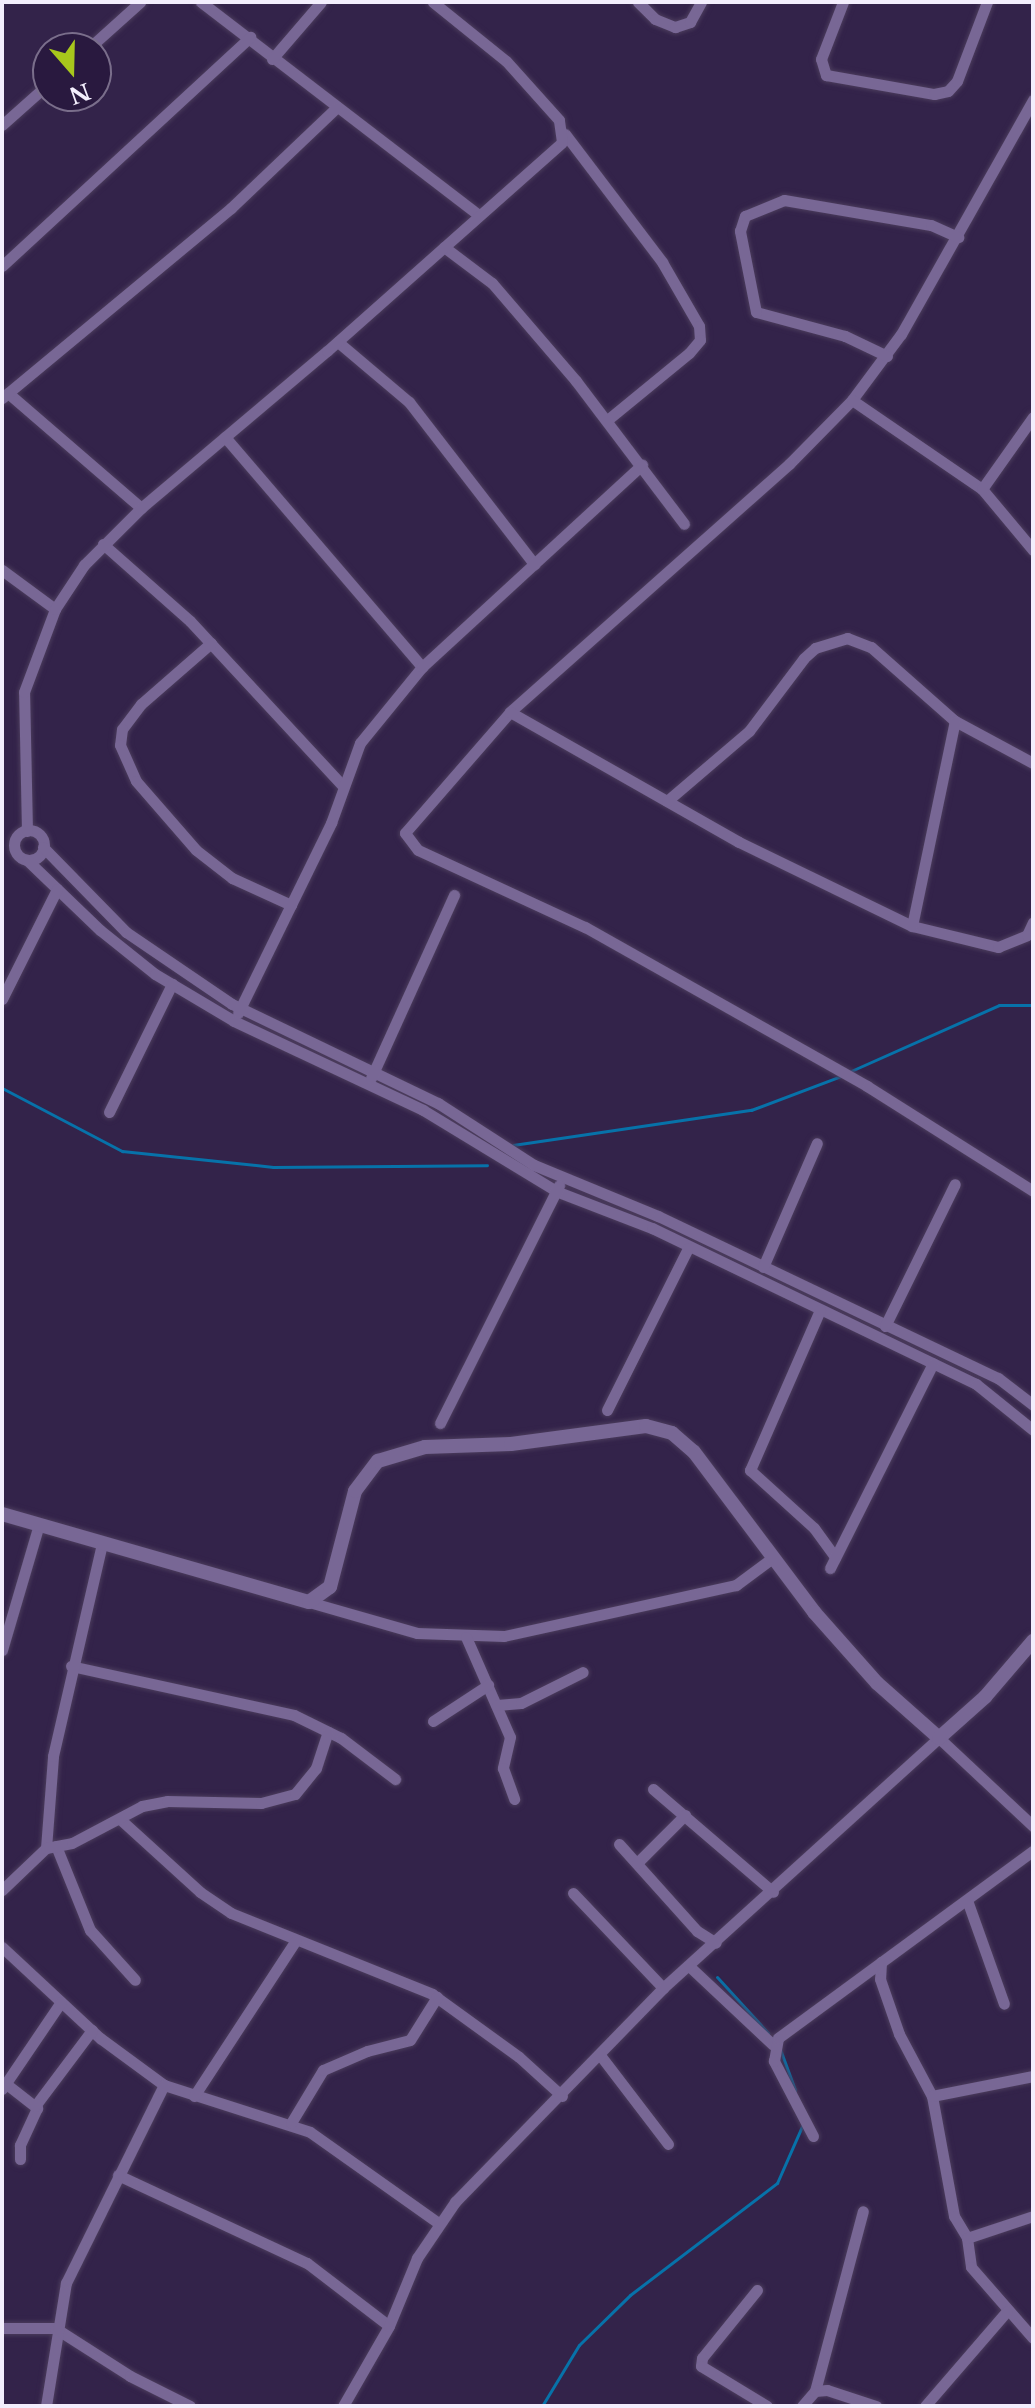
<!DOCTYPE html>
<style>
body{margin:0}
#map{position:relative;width:1035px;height:2408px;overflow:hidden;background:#33234a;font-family:"Libre Baskerville",serif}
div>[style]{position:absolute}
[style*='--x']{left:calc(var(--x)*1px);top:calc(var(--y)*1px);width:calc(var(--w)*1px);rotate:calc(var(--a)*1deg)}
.stream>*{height:3px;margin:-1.5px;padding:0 1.5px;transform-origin:1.5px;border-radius:1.5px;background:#0772a9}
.roads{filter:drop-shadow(0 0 2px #4b3c5c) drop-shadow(0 0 2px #4b3c5c)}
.minor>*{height:11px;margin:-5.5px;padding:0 5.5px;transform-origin:5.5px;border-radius:5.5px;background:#786795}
.minor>.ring{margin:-5.5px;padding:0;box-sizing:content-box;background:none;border:11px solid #786795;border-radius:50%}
.tertiary>*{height:14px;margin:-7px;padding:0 7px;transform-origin:7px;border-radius:7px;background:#786795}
span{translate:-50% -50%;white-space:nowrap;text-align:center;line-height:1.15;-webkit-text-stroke:8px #29193f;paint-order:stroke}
.frame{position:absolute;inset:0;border:4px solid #f3eefd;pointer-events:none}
.north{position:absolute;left:32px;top:32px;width:80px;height:80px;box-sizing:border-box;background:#29193f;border:2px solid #7a6e8b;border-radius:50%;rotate:160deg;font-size:22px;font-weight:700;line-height:32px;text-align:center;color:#f3eefd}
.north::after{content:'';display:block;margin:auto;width:28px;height:36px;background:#a8c71c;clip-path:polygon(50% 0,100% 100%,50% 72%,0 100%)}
</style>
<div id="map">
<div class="stream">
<i style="--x:851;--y:1071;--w:162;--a:-24"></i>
<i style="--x:999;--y:1005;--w:34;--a:0"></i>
<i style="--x:2;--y:1088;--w:136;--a:27.7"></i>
<i style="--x:122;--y:1151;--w:152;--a:6"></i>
<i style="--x:273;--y:1167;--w:214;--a:-0.5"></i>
<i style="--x:513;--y:1145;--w:241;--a:-8.4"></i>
<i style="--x:751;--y:1110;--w:96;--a:-20.7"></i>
<i style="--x:717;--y:1977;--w:76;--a:47.7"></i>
<i style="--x:780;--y:2049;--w:44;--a:69.9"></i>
<i style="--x:542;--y:2406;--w:71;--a:-58.8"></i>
<i style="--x:579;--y:2345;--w:71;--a:-44.4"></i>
<i style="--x:630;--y:2295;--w:185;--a:-37.3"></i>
<i style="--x:777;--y:2183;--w:64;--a:-66.2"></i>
</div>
<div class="roads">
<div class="minor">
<i style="--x:201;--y:2;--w:348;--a:37.5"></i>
<i style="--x:638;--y:2;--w:24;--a:45"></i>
<i style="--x:655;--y:19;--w:22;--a:22"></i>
<i style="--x:675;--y:27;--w:16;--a:-18"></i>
<i style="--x:690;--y:22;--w:23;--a:-61"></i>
<i style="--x:843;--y:2;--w:61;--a:111.1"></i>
<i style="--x:821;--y:59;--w:17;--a:73"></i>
<i style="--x:826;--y:75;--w:110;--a:10"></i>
<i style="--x:934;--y:94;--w:14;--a:-12"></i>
<i style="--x:948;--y:91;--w:13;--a:-48"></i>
<i style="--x:957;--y:81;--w:85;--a:-69.2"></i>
<i style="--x:89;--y:48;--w:69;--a:-42"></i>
<i style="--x:272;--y:59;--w:75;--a:-49.3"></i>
<i style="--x:1033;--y:100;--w:269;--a:119.4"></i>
<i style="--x:901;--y:334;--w:82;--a:126.6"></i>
<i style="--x:852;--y:400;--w:90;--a:134.5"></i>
<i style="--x:789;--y:464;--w:373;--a:138.4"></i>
<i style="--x:510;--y:712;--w:160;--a:131"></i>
<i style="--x:405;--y:833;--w:21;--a:53"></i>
<i style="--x:418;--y:850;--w:184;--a:24.8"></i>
<i style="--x:585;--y:927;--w:324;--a:29.4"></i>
<i style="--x:867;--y:1086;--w:196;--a:32.3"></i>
<i style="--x:2;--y:125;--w:62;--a:-41.7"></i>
<i style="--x:565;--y:134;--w:161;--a:52.8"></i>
<i style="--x:662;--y:262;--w:74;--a:60"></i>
<i style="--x:699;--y:326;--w:14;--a:86"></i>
<i style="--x:700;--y:340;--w:17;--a:130"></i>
<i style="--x:689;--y:353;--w:106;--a:140.7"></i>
<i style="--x:444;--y:247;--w:60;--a:36.9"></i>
<i style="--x:492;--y:283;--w:129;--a:49.4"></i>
<i style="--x:576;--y:381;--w:179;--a:52.9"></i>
<i style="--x:2;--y:266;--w:338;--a:-42.7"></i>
<i style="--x:338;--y:342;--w:93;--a:40.2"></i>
<i style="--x:409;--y:402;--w:205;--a:52.3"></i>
<i style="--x:887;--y:356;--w:47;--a:-154.5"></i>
<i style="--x:845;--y:336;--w:92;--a:-164.9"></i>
<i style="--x:756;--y:312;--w:83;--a:-101.2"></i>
<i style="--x:740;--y:231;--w:16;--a:-72"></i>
<i style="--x:745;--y:216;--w:42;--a:-22.3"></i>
<i style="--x:784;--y:200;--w:149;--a:9.7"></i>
<i style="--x:931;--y:225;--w:30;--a:24"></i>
<i style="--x:8;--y:393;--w:176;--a:40.8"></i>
<i style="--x:2;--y:398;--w:298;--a:-39.7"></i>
<i style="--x:231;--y:208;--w:146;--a:-43.6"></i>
<i style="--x:852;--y:400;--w:158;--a:34.4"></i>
<i style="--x:982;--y:489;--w:80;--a:50.1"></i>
<i style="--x:225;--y:437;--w:303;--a:49.4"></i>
<i style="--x:982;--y:489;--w:88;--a:-54.7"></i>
<i style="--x:103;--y:544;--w:116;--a:41.5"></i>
<i style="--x:190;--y:621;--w:225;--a:47.2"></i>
<i style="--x:2;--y:570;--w:66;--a:36.3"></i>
<i style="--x:211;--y:643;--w:93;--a:138.9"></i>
<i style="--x:141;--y:704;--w:31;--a:127"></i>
<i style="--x:122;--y:729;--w:16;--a:97"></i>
<i style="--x:120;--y:745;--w:39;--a:66"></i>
<i style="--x:136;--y:781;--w:91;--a:49"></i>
<i style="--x:196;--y:850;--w:46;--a:37.9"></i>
<i style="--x:232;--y:878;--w:65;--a:24.6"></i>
<i style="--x:510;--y:712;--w:263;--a:29.6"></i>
<i style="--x:739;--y:842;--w:192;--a:25.9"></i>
<i style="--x:912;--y:926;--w:89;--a:13.7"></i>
<i style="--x:998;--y:947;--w:31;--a:-22"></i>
<i style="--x:1027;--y:935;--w:14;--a:-65"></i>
<i style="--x:667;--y:801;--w:108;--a:-40.5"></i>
<i style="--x:749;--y:731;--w:91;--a:-53"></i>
<i style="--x:804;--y:658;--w:15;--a:-42"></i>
<i style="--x:815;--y:648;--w:34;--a:-17"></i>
<i style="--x:847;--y:638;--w:26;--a:21"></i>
<i style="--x:871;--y:647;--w:112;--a:41.4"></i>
<i style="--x:955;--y:721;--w:89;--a:28.3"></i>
<i class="ring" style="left:14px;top:830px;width:19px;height:19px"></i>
<i style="--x:27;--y:831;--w:139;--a:-91.2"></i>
<i style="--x:24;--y:692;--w:89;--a:-69.5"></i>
<i style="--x:55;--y:609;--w:53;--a:-56.6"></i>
<i style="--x:84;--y:565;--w:81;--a:-45"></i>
<i style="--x:141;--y:508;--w:243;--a:-40.2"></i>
<i style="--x:327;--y:351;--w:314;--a:-41.6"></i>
<i style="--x:562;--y:142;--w:22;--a:-98"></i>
<i style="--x:559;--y:120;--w:79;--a:-131.9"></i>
<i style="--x:506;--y:61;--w:94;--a:-141.1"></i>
<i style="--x:43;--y:847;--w:119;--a:45.7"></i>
<i style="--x:126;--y:932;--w:128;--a:34.2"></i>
<i style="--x:232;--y:1004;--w:229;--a:25.7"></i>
<i style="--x:438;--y:1103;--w:114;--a:32.9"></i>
<i style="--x:534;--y:1165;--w:134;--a:22.4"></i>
<i style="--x:658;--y:1216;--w:377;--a:25.5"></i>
<i style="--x:998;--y:1378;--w:44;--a:37.6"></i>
<i style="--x:27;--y:860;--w:101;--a:43.8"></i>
<i style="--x:100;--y:930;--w:70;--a:38.7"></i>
<i style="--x:155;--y:974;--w:92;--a:30.7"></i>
<i style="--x:234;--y:1021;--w:209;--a:25.2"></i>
<i style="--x:423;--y:1110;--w:156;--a:31.3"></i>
<i style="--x:556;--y:1191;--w:103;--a:21.1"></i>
<i style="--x:652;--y:1228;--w:360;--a:25.7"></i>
<i style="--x:976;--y:1384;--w:73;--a:38.9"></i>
<i style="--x:912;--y:926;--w:209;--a:-78.2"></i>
<i style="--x:2;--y:999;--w:123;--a:-63.4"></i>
<i style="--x:238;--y:1013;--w:212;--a:-63.9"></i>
<i style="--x:331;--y:823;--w:85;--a:-70.1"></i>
<i style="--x:360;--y:743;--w:98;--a:-50.8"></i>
<i style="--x:422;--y:667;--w:299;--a:-42.6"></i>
<i style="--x:371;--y:1078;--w:201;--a:-65.6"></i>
<i style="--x:109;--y:1112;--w:143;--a:-63.8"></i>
<i style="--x:763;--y:1267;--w:135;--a:-66.5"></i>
<i style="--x:820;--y:1310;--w:175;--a:113.6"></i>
<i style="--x:750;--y:1470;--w:86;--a:42.2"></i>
<i style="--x:814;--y:1528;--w:36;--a:54"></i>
<i style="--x:885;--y:1326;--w:158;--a:-63.8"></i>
<i style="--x:607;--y:1410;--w:181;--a:-63.4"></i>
<i style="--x:440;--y:1423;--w:266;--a:-63.4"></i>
<i style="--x:830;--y:1568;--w:229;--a:-63.3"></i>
<i style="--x:309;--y:1602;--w:112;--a:16"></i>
<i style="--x:417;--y:1633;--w:87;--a:2"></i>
<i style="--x:504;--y:1636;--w:238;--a:-12.4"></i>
<i style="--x:736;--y:1585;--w:44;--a:-36.6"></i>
<i style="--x:466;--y:1637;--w:109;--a:66.3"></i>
<i style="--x:510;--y:1737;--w:32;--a:103"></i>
<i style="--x:503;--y:1768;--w:33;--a:70"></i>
<i style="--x:2;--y:1650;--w:131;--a:-73.6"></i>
<i style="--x:71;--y:1666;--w:228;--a:12.4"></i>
<i style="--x:294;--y:1715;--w:52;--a:26.1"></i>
<i style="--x:341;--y:1738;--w:68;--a:37.2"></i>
<i style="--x:497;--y:1705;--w:24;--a:-5"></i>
<i style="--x:521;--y:1703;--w:69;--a:-26.6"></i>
<i style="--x:433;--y:1721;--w:66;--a:-33.2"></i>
<i style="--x:653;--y:1789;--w:158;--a:40.6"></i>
<i style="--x:121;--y:1820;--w:107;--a:42.3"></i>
<i style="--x:200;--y:1892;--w:37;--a:34"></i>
<i style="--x:231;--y:1913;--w:217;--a:21.9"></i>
<i style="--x:432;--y:1994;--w:107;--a:35.9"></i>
<i style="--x:519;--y:2057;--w:58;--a:42.2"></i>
<i style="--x:619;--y:1844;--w:117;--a:48.1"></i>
<i style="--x:697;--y:1931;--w:22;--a:32"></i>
<i style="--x:56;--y:1846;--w:91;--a:68"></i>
<i style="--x:90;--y:1930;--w:67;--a:48"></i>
<i style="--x:46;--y:1848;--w:92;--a:-85.6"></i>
<i style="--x:53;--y:1756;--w:218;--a:-77"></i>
<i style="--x:637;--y:1863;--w:68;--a:-45"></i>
<i style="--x:2;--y:1890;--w:61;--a:-43.7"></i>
<i style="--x:46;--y:1848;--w:26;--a:-11"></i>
<i style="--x:72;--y:1843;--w:79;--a:-27.9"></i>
<i style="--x:142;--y:1806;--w:25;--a:-11"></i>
<i style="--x:167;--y:1801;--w:94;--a:1.2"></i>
<i style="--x:261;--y:1803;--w:35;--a:-15"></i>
<i style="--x:295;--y:1794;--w:33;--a:-51"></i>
<i style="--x:316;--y:1768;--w:38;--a:-72"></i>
<i style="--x:573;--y:1893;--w:131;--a:46.5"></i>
<i style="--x:967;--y:1900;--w:110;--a:70.4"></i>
<i style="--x:2;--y:1947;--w:134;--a:42.9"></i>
<i style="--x:100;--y:2038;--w:79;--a:36.3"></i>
<i style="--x:164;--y:2085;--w:153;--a:17.8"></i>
<i style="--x:310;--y:2132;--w:156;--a:35.3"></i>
<i style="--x:881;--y:1962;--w:17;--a:93"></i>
<i style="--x:880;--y:1979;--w:58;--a:70.9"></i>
<i style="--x:899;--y:2034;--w:70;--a:62"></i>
<i style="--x:932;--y:2096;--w:122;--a:79.6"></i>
<i style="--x:954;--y:2216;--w:26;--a:59"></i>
<i style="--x:967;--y:2238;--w:29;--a:82"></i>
<i style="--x:971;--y:2267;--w:94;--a:48.9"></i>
<i style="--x:689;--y:1966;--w:115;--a:43.2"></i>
<i style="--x:600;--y:2055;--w:112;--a:52.6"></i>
<i style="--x:5;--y:2083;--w:41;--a:38"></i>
<i style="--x:37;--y:2108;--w:41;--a:114.7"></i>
<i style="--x:20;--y:2145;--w:14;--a:90"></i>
<i style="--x:2;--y:2089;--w:105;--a:-55.9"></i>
<i style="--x:194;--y:2096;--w:186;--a:-56.8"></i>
<i style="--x:932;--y:2096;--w:103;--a:-11.2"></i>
<i style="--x:35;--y:2106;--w:95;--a:-53.1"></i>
<i style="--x:291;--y:2123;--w:62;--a:-58.9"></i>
<i style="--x:323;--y:2070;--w:48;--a:-23.4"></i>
<i style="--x:367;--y:2051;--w:44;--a:-14.3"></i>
<i style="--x:410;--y:2040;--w:51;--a:-57.9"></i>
<i style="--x:813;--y:2136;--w:85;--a:-117.5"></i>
<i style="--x:774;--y:2061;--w:23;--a:-80"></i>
<i style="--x:778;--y:2038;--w:316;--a:-36.3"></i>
<i style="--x:118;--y:2175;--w:208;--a:25"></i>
<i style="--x:307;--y:2263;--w:103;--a:37.5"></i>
<i style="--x:967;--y:2238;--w:70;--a:-18.4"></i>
<i style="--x:757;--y:2290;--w:87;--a:129"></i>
<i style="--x:702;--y:2358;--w:8;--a:97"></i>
<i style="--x:701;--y:2366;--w:77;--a:31.2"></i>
<i style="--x:2;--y:2328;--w:53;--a:0"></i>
<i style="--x:55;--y:2328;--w:89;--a:32.6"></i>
<i style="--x:130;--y:2376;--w:67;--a:26.6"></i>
<i style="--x:815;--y:2391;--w:186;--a:-75.1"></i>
<i style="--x:46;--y:2406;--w:125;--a:-80.8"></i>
<i style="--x:66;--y:2283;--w:221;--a:-63.7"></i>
<i style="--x:343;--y:2406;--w:92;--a:-60.1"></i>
<i style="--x:389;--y:2326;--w:74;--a:-67.6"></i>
<i style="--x:417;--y:2258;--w:68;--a:-55.8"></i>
<i style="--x:455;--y:2202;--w:298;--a:-45.8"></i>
<i style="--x:663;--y:1988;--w:372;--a:-42.2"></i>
<i style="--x:939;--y:1738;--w:129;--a:43.1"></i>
<i style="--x:802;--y:2406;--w:20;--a:-49"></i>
<i style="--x:815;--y:2391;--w:12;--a:-5"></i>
<i style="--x:827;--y:2390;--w:52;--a:18.1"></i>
<i style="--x:925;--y:2406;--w:125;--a:-49.2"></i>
</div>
<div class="tertiary">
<i style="--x:2;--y:1514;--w:319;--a:16"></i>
<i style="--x:309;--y:1602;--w:26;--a:-36"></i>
<i style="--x:330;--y:1587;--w:99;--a:-75.4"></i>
<i style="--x:355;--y:1491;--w:38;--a:-53"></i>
<i style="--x:378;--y:1461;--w:49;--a:-16.6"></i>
<i style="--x:425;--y:1447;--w:86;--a:-2"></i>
<i style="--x:511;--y:1444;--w:136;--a:-7.6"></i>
<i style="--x:646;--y:1426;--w:27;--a:15"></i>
<i style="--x:672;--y:1433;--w:29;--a:41"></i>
<i style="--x:694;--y:1452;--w:200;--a:53.1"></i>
<i style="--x:814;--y:1612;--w:95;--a:48.4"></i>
<i style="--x:877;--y:1683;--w:83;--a:41.6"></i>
<i style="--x:939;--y:1738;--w:62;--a:-41.7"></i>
<i style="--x:985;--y:1697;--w:74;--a:-49.4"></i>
</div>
</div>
<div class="frame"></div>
<div class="north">N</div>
</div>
